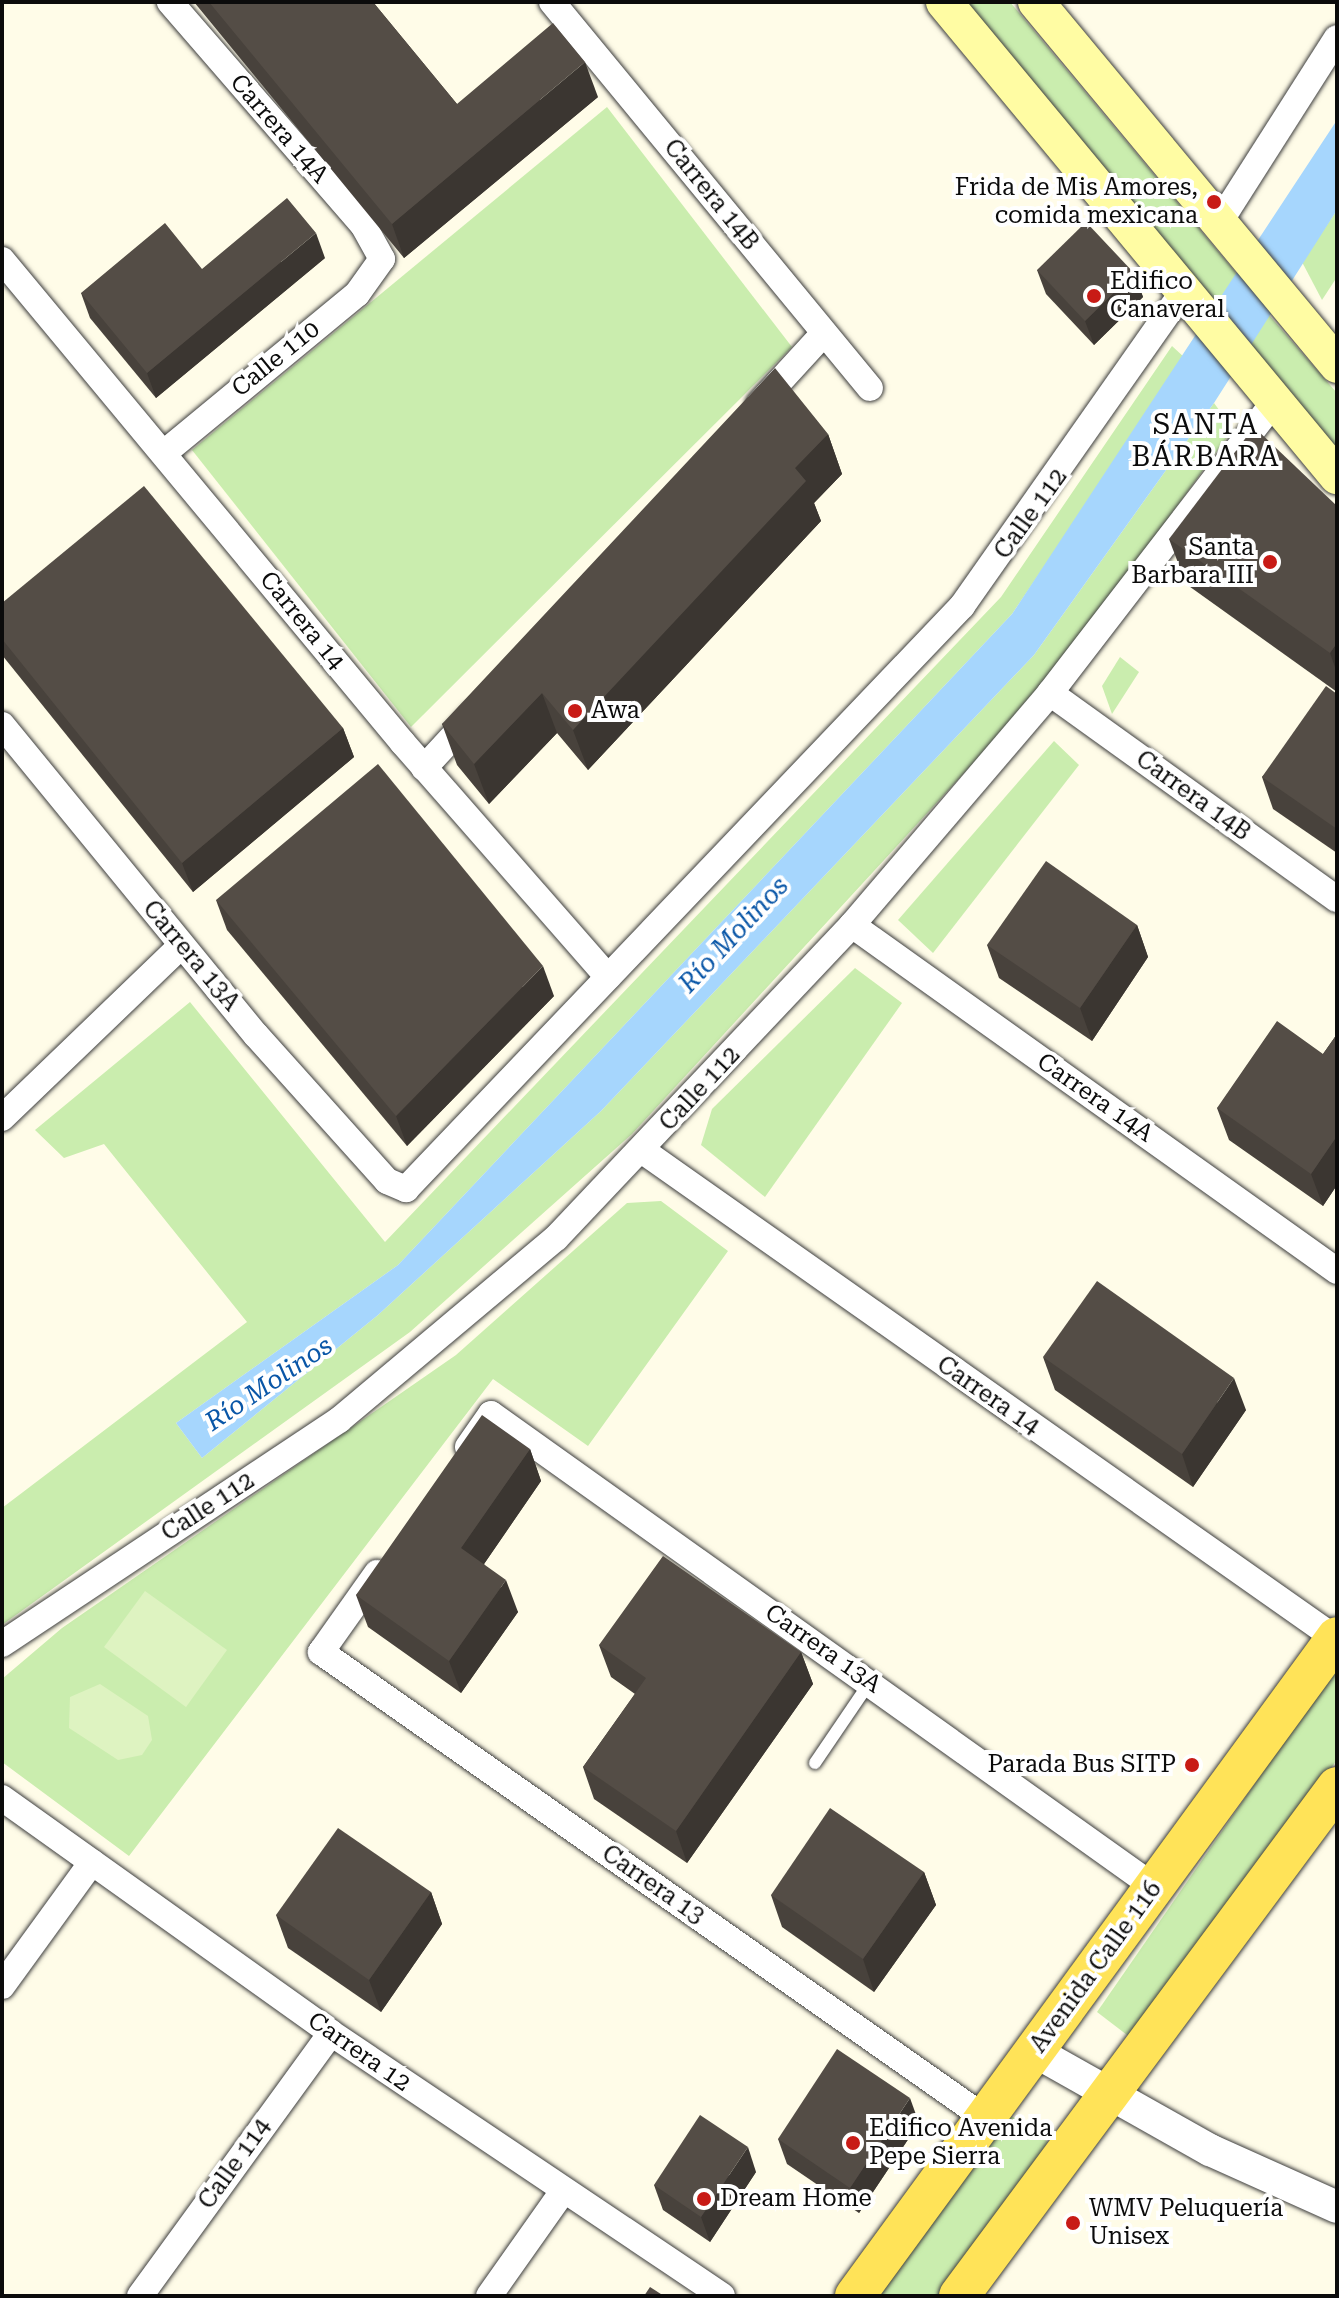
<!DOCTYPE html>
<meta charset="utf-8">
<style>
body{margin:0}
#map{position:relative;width:1339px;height:2298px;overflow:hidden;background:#fffce8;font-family:"Roboto Serif",serif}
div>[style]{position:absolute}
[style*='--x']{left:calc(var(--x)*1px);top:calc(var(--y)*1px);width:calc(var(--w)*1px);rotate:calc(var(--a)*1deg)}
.green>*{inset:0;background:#caedae}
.pitch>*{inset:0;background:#def3c1}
.water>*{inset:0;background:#a6d6fd}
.roads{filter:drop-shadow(0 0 2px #3e3e3e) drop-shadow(0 0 2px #3e3e3e)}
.service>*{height:12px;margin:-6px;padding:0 6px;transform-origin:6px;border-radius:6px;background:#fff}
.minor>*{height:26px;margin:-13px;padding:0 13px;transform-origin:13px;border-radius:13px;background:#fff}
.tertiary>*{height:32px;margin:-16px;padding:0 16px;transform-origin:16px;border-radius:16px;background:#fff}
.secondary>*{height:36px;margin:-18px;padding:0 18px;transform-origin:18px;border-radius:18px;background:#fffca3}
.primary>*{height:40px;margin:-20px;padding:0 20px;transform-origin:20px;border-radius:20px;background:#ffe358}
.wall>*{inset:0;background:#48423c}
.shaded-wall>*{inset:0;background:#3b3631}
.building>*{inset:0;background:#544d46}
.dots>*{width:22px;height:22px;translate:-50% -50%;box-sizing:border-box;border:4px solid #fff;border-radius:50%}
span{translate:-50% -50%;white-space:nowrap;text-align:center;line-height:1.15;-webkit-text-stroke:8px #fff;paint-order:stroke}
.street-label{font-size:24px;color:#0b0b0b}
.poi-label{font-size:24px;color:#0b0b0b}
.right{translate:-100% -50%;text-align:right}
.left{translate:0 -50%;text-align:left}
.water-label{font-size:26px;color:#0956a7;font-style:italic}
.quarter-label{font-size:28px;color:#0b0b0b;letter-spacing:2px}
.frame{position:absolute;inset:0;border:4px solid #0b0b0b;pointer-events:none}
</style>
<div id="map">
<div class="green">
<i style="clip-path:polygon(961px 2px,1010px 2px,1237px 274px,1218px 304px)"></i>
<i style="clip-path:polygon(607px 107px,792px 347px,411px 727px,192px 450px)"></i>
<i style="clip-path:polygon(1337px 210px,1337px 277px,1322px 300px,1302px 262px)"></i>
<i style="clip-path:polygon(1269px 315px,1337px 393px,1337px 451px,1248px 348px)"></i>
<i style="clip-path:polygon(1172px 346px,1185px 358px,1012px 614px,398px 1265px,176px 1423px,202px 1458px,378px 1315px,601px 1111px,1034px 655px,1214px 403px,1233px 429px,1057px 672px,632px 1134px,410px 1332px,2px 1625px,2px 1508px,247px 1322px,104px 1144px,64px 1158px,35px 1130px,190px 1002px,385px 1242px,1001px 597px)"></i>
<i style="clip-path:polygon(1120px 657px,1139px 672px,1112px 714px,1102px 686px)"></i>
<i style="clip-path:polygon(1054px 741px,1079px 765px,933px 953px,898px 920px)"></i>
<i style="clip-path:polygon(855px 968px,902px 1003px,765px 1197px,701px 1145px,712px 1109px)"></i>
<i style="clip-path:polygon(661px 1201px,728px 1251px,588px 1446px,493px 1379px,129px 1856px,2px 1762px,2px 1679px,62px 1628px,456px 1355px,627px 1203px)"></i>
<i style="clip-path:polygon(1337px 1665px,1337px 1760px,1131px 2038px,1097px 2012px)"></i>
<i style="clip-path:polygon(1009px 2114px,1051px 2144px,942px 2296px,878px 2296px)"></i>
</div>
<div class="pitch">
<i style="clip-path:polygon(145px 1591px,227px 1650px,186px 1707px,104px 1647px)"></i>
<i style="clip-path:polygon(100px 1684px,148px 1716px,152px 1740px,142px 1755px,118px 1760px,69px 1728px,70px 1697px)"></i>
</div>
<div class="water">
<i style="clip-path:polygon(1337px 120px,1337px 210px,1214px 403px,1034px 655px,601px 1111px,378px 1315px,202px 1458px,176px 1423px,398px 1265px,1012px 614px)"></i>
</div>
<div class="roads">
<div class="service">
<i style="--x:815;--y:1763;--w:98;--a:-55.8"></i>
</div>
<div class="minor">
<i style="--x:552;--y:2;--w:500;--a:50.52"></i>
<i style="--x:1219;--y:223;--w:219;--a:-57.5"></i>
<i style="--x:2;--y:260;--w:628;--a:50.3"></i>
<i style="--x:403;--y:743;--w:311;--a:48.8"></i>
<i style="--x:759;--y:404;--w:96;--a:-47.5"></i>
<i style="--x:164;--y:453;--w:250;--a:-39.5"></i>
<i style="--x:357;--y:294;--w:43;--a:-54.5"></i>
<i style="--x:382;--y:259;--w:39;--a:-119"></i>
<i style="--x:363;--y:225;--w:295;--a:-130.9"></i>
<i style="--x:1050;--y:693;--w:353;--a:35.7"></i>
<i style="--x:2;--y:725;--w:401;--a:50.7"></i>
<i style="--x:256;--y:1035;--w:196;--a:48.1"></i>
<i style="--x:387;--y:1181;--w:21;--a:23"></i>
<i style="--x:406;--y:1189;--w:806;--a:-46.36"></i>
<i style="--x:962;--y:606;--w:385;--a:-54.9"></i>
<i style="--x:424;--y:768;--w:71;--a:-47.3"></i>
<i style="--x:852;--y:925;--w:596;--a:35.5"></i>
<i style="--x:2;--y:1118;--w:248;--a:-43.9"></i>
<i style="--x:643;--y:1151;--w:848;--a:35.15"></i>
<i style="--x:468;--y:1447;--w:40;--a:-55.1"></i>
<i style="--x:491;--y:1414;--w:814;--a:35.5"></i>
<i style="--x:377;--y:1573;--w:97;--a:125.3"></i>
<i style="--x:321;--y:1652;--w:811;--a:35.06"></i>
<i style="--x:2;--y:1644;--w:405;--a:-33.6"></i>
<i style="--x:339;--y:1420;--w:283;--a:-40"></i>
<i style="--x:556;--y:1238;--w:431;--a:-46.6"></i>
<i style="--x:852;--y:925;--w:305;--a:-49.5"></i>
<i style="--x:1050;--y:693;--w:367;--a:-52.4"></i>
<i style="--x:2;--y:1798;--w:404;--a:35.5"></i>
<i style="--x:331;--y:2033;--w:471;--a:33.9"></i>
<i style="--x:2;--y:1986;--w:153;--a:-54"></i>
<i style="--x:140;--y:2296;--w:325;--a:-54"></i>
<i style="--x:489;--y:2296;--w:128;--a:-54.8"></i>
</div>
<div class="tertiary">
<i style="--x:1034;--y:2051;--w:202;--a:29.4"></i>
<i style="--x:1210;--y:2150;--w:139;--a:24.2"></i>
</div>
<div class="secondary">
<i style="--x:944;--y:2;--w:616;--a:50.34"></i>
<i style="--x:1036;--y:2;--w:472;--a:50.3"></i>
</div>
<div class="primary">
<i style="--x:855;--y:2296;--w:816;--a:-53.82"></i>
<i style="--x:959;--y:2296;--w:634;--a:-53.4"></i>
</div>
</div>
<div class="wall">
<i style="clip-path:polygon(194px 2px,373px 2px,457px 104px,598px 97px,404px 258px)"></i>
<i style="clip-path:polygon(325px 258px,156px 398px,90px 318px,81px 293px,202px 269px)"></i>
<i style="clip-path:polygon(1037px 270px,1134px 273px,1143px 297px,1094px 345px,1046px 294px)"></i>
<i style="clip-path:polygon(828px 434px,842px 474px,814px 503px,821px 521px,588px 770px,557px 733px,489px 804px,457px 765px,442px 724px)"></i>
<i style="clip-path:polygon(1337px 506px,1337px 692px,1186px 584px,1169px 539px)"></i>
<i style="clip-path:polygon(2px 603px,343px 728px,354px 757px,193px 892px,2px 655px)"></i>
<i style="clip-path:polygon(1337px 694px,1337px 853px,1273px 809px,1262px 777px)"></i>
<i style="clip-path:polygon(216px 900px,554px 996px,407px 1146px,227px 930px)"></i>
<i style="clip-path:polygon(1137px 925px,1148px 957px,1092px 1041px,999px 978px,987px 945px)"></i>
<i style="clip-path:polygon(1337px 1034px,1337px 1185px,1323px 1206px,1229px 1140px,1217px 1108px,1323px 1054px)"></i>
<i style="clip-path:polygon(1043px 1357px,1246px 1410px,1193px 1487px,1055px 1390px)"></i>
<i style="clip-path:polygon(530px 1449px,541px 1481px,484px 1564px,518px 1612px,461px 1693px,368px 1627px,356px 1595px)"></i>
<i style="clip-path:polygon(599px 1645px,801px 1652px,813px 1684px,687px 1863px,594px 1799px,583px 1767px,635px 1694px,611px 1677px)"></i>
<i style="clip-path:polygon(924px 1872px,936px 1905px,874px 1992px,782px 1927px,771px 1895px)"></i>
<i style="clip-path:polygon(431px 1892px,442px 1924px,381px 2012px,288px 1948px,276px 1915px)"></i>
<i style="clip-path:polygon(919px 2123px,859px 2213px,787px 2164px,778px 2139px)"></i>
<i style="clip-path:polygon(756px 2172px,710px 2242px,663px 2210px,654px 2185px)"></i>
</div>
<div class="shaded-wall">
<i style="clip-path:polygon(585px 62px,598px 97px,404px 258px,392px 224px)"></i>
<i style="clip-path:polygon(316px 233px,325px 258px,156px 398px,147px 373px)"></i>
<i style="clip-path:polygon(1134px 273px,1143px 297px,1094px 345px,1085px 321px)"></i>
<i style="clip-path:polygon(828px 434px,842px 474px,814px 503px,821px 521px,588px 770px,573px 730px,795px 468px)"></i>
<i style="clip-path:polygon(1337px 643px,1337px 673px,1330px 653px)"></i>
<i style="clip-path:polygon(542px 693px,557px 733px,489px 804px,474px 764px)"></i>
<i style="clip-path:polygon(343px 728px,354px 757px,193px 892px,182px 863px)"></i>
<i style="clip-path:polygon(1137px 925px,1148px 957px,1092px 1041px,1080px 1008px)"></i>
<i style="clip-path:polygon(543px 966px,554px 996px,407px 1146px,396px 1116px)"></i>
<i style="clip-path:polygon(1337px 1136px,1337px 1185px,1323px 1206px,1311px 1174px)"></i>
<i style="clip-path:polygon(1234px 1378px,1246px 1410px,1193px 1487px,1182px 1454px)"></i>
<i style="clip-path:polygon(530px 1449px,541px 1481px,473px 1580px,461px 1548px)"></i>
<i style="clip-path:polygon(506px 1580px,518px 1612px,461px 1693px,449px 1661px)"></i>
<i style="clip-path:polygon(801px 1652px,813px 1684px,687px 1863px,676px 1831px)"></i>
<i style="clip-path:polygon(924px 1872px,936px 1905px,874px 1992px,863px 1959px)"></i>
<i style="clip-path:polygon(431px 1892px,442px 1924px,381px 2012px,369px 1980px)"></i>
<i style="clip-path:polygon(910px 2098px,919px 2123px,859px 2213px,850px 2188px)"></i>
<i style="clip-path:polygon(748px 2147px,756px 2172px,710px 2242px,701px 2217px)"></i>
</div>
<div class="building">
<i style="clip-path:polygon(209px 2px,373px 2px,457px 104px,553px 23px,585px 62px,392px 224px)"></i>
<i style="clip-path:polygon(287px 198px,316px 233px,147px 373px,81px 293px,165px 223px,202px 269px)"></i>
<i style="clip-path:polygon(1086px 222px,1134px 273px,1085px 321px,1037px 270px)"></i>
<i style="clip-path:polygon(775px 368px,828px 434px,795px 468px,806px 481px,573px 730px,542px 693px,474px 764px,442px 724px)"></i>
<i style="clip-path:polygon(1254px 427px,1337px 506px,1337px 643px,1330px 653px,1169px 539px)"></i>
<i style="clip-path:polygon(144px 486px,343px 728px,182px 863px,2px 639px,2px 603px)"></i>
<i style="clip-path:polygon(1326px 686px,1337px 694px,1337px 829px,1262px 777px)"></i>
<i style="clip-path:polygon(378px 764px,543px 966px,396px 1116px,216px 900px)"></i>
<i style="clip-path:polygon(1046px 861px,1137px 925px,1080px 1008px,987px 945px)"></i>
<i style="clip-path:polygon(1277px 1021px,1323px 1054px,1337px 1034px,1337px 1136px,1311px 1174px,1217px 1108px)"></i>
<i style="clip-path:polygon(1097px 1281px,1234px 1378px,1182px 1454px,1043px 1357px)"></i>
<i style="clip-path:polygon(482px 1415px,530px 1449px,461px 1548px,506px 1580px,449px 1661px,356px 1595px)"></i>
<i style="clip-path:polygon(663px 1556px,801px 1652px,676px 1831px,583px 1767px,646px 1678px,599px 1645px)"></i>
<i style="clip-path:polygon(830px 1808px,924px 1872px,863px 1959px,771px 1895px)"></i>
<i style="clip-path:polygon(338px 1828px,431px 1892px,369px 1980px,276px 1915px)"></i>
<i style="clip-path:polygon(837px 2049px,910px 2098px,850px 2188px,778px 2139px)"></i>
<i style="clip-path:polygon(700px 2115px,748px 2147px,701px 2217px,654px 2185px)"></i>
<i style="clip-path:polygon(650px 2287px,664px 2296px,644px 2296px)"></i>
</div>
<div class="dots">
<i style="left:1214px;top:202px;background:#c81b16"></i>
<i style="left:1094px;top:296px;background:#c81b16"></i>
<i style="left:1270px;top:562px;background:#c81b16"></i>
<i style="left:575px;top:711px;background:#c81b16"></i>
<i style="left:1192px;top:1765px;background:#c81b16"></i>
<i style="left:853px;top:2143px;background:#c81b16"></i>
<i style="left:704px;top:2199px;background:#c81b16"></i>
<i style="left:1073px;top:2223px;background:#c81b16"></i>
</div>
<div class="street-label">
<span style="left:279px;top:129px;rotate:49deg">Carrera 14A</span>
<span style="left:711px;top:195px;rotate:51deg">Carrera 14B</span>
<span style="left:276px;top:359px;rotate:-39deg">Calle 110</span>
<span style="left:1031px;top:514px;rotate:-54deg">Calle 112</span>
<span style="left:302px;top:621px;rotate:51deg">Carrera 14</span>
<span style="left:1193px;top:796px;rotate:36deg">Carrera 14B</span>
<span style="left:191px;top:956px;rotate:50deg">Carrera 13A</span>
<span style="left:700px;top:1089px;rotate:-47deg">Calle 112</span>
<span style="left:1095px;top:1098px;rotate:35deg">Carrera 14A</span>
<span style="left:988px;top:1396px;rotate:35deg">Carrera 14</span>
<span style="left:208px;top:1507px;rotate:-33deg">Calle 112</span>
<span style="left:823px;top:1649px;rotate:35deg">Carrera 13A</span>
<span style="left:653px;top:1885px;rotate:35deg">Carrera 13</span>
<span style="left:1096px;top:1967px;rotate:-54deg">Avenida Calle 116</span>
<span style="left:359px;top:2052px;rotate:35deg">Carrera 12</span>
<span style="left:235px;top:2164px;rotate:-54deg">Calle 114</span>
</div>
<div class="poi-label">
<span class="right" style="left:1198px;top:202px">Frida de Mis Amores,<br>comida mexicana</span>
<span class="left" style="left:1110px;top:296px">Edifico<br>Canaveral</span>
<span class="right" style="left:1254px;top:562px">Santa<br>Barbara III</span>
<span class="left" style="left:591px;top:711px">Awa</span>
<span class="right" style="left:1176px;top:1765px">Parada Bus SITP</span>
<span class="left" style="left:869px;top:2143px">Edifico Avenida<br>Pepe Sierra</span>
<span class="left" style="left:720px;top:2199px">Dream Home</span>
<span class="left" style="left:1089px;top:2223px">WMV Peluquería<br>Unisex</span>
</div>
<div class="water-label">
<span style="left:734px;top:935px;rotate:-47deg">Río Molinos</span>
<span style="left:269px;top:1384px;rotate:-34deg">Río Molinos</span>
</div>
<div class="quarter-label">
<span style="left:1206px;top:441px">SANTA<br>BÁRBARA</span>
</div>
<div class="frame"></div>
</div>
